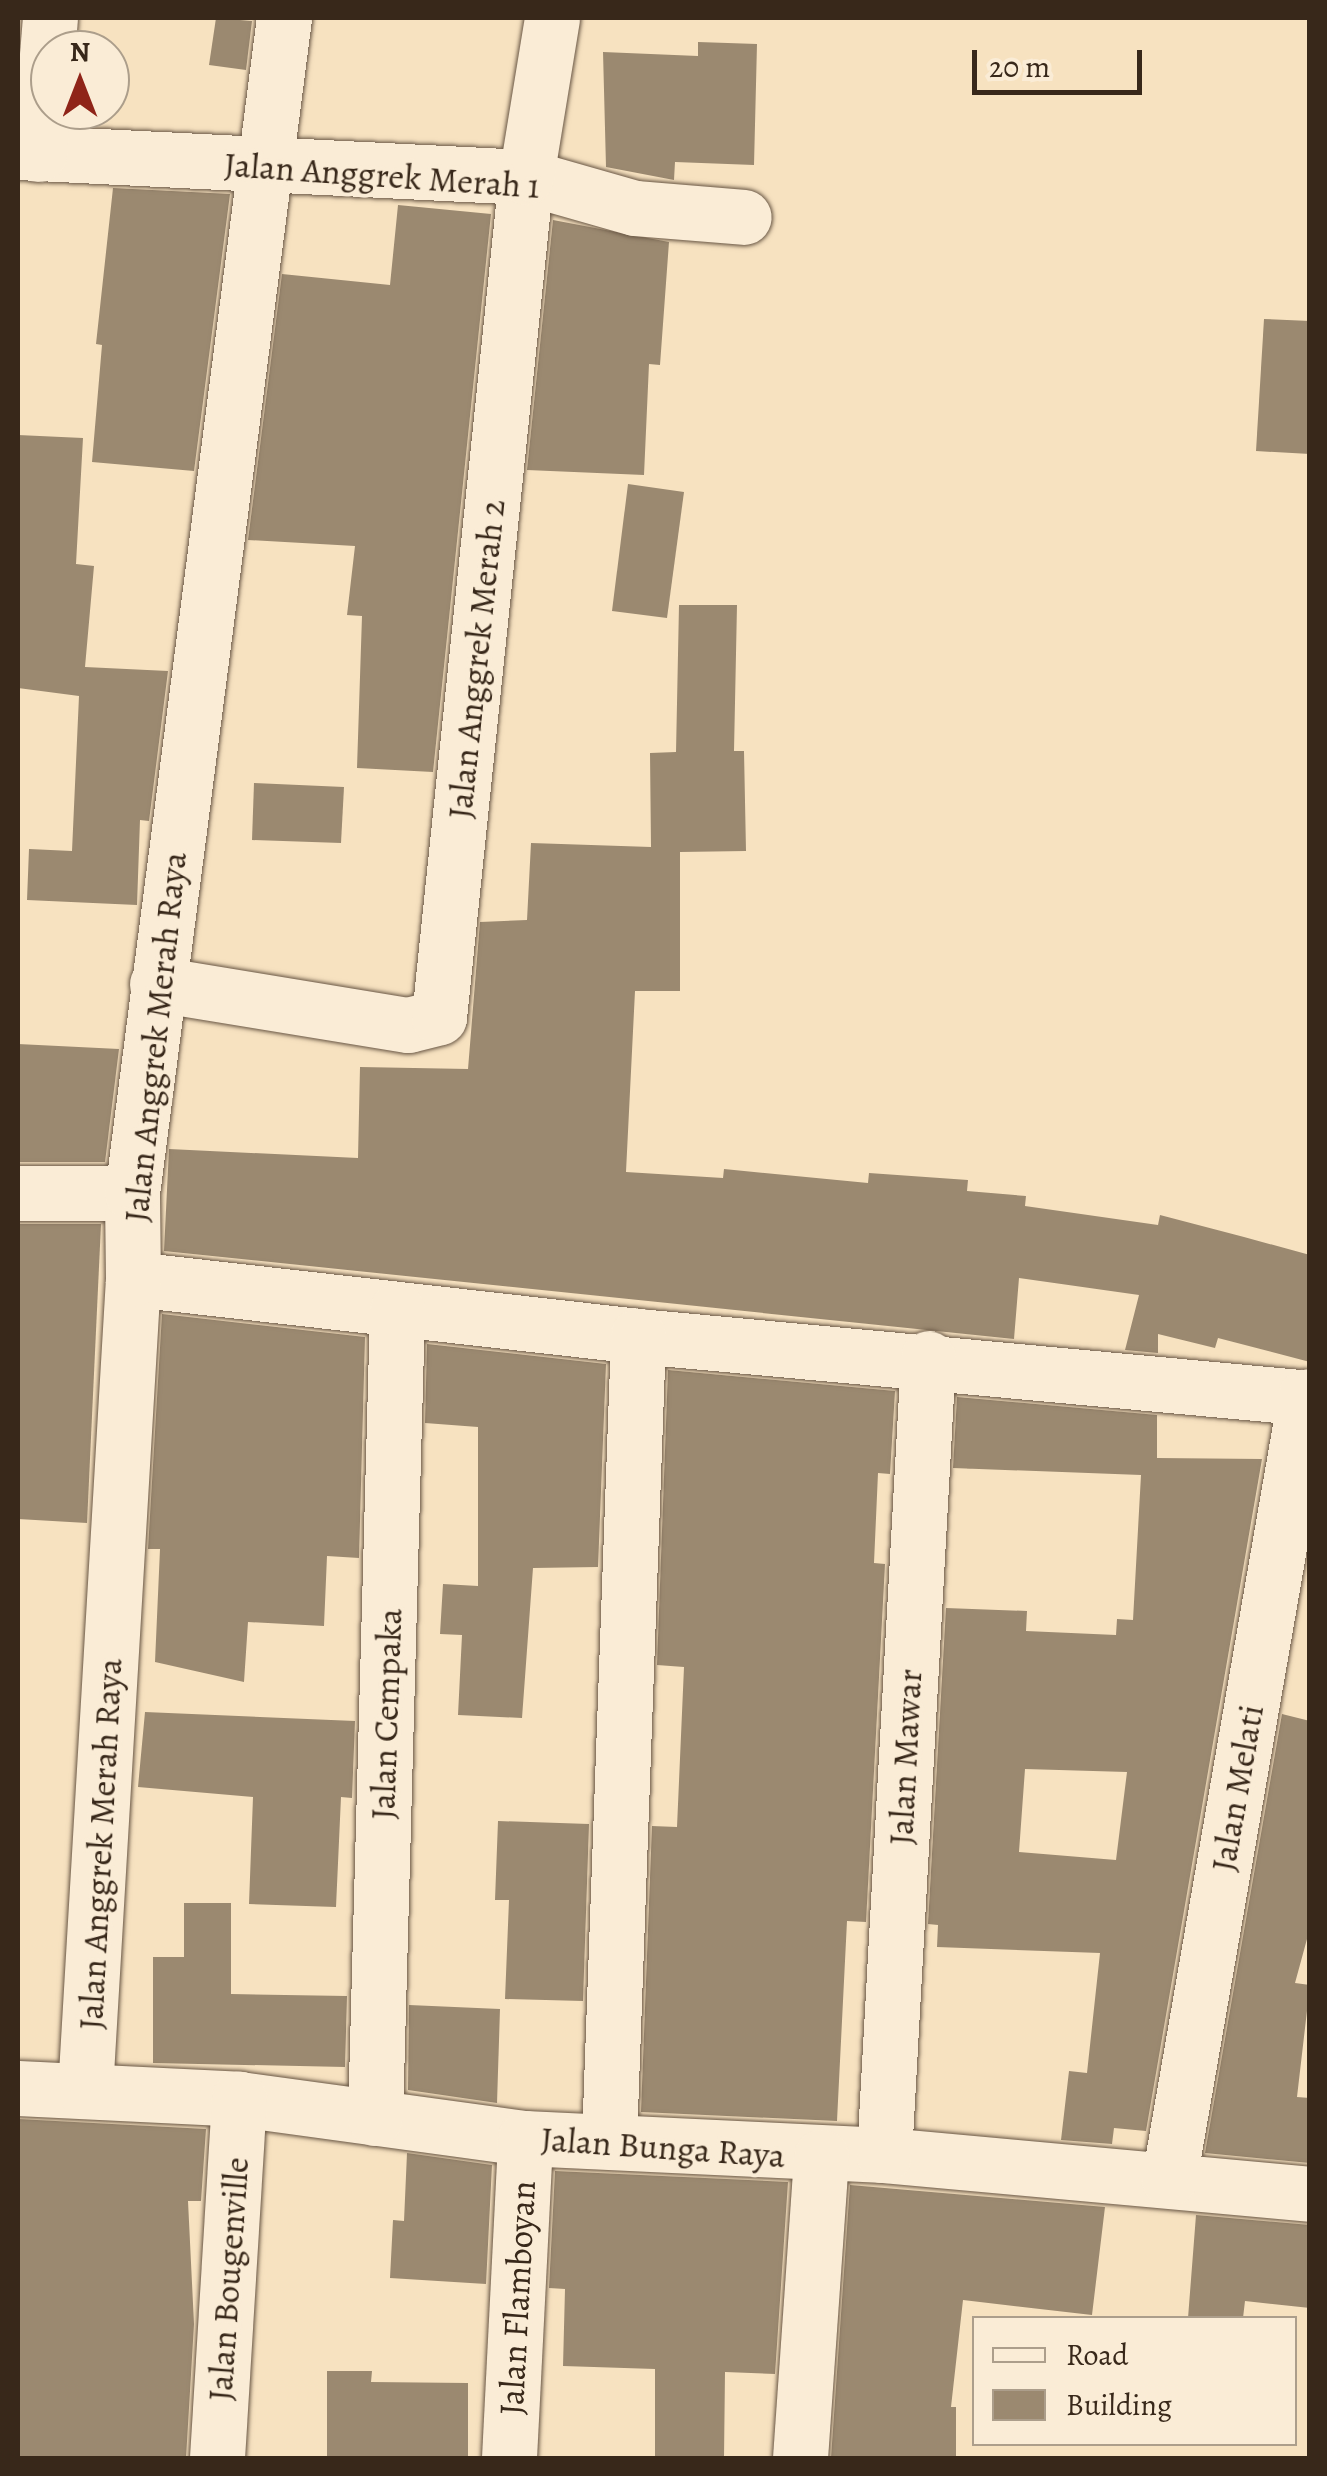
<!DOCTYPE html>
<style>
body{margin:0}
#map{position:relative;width:1327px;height:2476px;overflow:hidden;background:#f7e2c0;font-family:Alegreya,serif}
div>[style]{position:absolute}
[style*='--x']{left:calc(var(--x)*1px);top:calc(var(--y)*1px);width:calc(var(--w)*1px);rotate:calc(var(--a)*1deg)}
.building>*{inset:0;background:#9b8970}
.roads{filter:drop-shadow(0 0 2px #685644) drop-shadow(0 0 2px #685644)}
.minor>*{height:55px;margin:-27.5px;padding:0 27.5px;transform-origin:27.5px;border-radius:27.5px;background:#faecd6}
span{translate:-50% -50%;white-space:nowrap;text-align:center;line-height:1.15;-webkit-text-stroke:8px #faecd6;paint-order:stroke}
.street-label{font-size:35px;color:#38281a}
.frame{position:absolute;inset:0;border:20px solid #38281a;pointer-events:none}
.legend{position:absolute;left:972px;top:2316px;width:325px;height:130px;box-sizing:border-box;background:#faecd6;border:2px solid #ac9e8b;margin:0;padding:12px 18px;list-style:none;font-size:30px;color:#38281a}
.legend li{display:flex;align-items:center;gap:20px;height:50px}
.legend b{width:50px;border:2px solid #ac9e8b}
.north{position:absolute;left:30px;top:30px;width:100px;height:100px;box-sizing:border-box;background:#faecd6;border:2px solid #ac9e8b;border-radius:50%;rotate:0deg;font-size:28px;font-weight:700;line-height:40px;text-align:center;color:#38281a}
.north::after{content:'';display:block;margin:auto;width:35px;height:45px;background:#8f2418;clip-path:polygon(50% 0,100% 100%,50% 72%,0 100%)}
.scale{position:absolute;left:972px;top:50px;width:170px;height:45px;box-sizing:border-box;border:5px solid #38281a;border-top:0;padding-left:12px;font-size:30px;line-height:35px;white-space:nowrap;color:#38281a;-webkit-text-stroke:8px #faecd6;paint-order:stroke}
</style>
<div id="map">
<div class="building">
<i style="clip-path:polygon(216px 18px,252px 21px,246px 70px,209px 65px)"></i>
<i style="clip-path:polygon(698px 42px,757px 44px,754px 165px,675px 162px,674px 180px,606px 167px,603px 52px,698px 56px)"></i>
<i style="clip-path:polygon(113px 188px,230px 194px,194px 471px,92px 462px,102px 345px,96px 344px)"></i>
<i style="clip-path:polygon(398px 205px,491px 214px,433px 772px,357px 768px,362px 616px,347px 615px,355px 546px,248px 540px,282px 274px,390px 285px)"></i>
<i style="clip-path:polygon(553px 220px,669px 242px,660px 365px,649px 364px,644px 475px,527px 470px)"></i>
<i style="clip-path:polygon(1264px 319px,1310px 321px,1310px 454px,1256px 451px)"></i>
<i style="clip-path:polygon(18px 435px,83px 438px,76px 564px,94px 566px,85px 667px,168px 671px,149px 821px,140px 820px,137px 905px,27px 900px,29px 849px,72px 851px,79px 696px,18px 688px)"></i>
<i style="clip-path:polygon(628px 484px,684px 492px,667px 618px,612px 611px)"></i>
<i style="clip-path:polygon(679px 605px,737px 605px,734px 751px,744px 751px,746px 851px,680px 852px,680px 991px,635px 991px,626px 1172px,723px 1178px,724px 1169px,868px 1183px,869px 1173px,968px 1180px,967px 1191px,1026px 1196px,1025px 1206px,1158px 1225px,1160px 1215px,1244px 1237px,1310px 1255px,1310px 1362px,1218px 1338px,1215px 1348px,1158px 1334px,1158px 1353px,1125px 1350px,1139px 1295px,1019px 1278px,1014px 1339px,164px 1251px,169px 1149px,358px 1158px,360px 1067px,468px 1069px,480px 922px,527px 920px,531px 843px,651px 847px,650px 753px,676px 752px)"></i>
<i style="clip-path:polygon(254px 783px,344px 787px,341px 843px,252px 840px)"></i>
<i style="clip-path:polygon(18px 1044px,119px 1049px,105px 1162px,18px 1162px)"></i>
<i style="clip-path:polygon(18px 1224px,101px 1224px,87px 1523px,18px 1519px)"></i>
<i style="clip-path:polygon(162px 1314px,365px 1337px,359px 1558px,327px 1556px,324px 1626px,248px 1622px,244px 1682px,155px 1662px,160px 1549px,148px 1549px)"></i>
<i style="clip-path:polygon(427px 1344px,606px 1364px,598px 1567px,533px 1568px,522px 1718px,458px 1715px,462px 1635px,440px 1634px,443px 1584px,478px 1586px,478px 1427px,425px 1423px)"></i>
<i style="clip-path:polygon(668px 1370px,895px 1391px,890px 1474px,878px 1473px,874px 1563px,885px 1564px,866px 1922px,847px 1921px,837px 2121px,641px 2112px,652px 1826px,677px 1827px,684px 1667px,657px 1665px)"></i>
<i style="clip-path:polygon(evenodd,957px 1397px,1157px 1415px,1157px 1458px,1262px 1459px,1146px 2131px,1114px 2128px,1112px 2144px,1061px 2140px,1069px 2071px,1087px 2073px,1100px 1953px,937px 1947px,938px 1925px,928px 1924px,946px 1608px,1027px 1611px,1026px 1631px,1116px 1635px,1117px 1619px,1133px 1620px,1141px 1475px,953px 1468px,957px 1397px,1025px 1769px,1127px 1772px,1116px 1860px,1019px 1852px,1025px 1769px)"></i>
<i style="clip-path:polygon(145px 1712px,355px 1721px,352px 1798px,341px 1797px,336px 1907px,249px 1904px,253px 1797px,138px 1787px)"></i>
<i style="clip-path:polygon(1282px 1714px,1310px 1721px,1310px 1928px,1295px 1983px,1310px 1985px,1297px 2097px,1310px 2098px,1310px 2163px,1205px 2153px)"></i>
<i style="clip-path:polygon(498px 1821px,589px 1824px,583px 2001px,505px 1999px,509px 1900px,495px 1900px)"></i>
<i style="clip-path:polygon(184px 1903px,231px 1903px,231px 1994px,347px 1996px,345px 2067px,153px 2063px,153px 1957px,184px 1957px)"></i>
<i style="clip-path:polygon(409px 2005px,500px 2009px,497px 2103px,408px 2090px)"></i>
<i style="clip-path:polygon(18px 2119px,206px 2129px,201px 2201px,188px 2201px,194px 2324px,186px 2458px,18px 2458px)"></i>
<i style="clip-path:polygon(407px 2153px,492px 2165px,486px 2284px,390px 2278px,393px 2220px,404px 2221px)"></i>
<i style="clip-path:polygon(555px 2171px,788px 2182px,775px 2374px,725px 2372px,724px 2458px,655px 2458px,655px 2369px,563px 2366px,565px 2289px,549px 2288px)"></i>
<i style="clip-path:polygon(850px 2185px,1105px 2207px,1092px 2315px,963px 2300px,951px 2407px,956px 2407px,956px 2458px,831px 2458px)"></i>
<i style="clip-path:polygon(1196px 2215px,1310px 2225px,1310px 2308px,1245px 2301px,1243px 2318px,1188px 2318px)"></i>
<i style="clip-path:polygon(327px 2371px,372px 2371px,371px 2382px,468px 2383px,468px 2458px,327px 2457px)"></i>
</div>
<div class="roads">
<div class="minor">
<i style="--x:18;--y:152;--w:509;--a:2.82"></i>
<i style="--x:526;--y:177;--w:113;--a:15.9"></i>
<i style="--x:635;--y:208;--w:109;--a:4.7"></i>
<i style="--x:39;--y:154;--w:136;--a:-85.4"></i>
<i style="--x:157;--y:984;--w:254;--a:9.3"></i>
<i style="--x:408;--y:1025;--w:32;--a:-14"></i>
<i style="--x:439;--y:1017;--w:844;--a:-84.09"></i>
<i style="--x:526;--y:177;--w:161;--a:-80.7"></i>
<i style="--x:18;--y:1193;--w:114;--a:0"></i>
<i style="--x:133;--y:1279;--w:508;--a:6.44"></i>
<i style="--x:638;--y:1336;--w:675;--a:5.27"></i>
<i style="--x:18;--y:2088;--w:221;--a:2.8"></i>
<i style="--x:239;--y:2099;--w:289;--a:7.8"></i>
<i style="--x:525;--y:2138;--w:359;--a:2.7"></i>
<i style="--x:884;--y:2155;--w:428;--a:5.2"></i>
<i style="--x:85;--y:2091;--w:813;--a:-86.62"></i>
<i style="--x:133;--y:1279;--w:86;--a:-90.7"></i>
<i style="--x:132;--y:1193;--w:1185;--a:-82.63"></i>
<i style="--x:375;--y:2118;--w:808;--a:-88.44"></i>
<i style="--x:609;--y:2140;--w:805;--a:-87.93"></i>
<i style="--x:884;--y:2155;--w:798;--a:-86.84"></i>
<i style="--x:1169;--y:2179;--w:794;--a:-80.13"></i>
<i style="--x:217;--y:2458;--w:360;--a:-86.5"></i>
<i style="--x:509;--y:2458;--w:320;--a:-87.1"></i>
<i style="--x:800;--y:2458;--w:302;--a:-86"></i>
</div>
</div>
<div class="street-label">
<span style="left:382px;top:175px;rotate:4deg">Jalan Anggrek Merah 1</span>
<span style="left:476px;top:659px;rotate:-84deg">Jalan Anggrek Merah 2</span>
<span style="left:155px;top:1037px;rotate:-84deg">Jalan Anggrek Merah Raya</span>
<span style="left:386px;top:1714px;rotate:-88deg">Jalan Cempaka</span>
<span style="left:905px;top:1757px;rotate:-87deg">Jalan Mawar</span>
<span style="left:1237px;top:1788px;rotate:-80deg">Jalan Melati</span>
<span style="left:100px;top:1844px;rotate:-87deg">Jalan Anggrek Merah Raya</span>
<span style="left:663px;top:2147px;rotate:4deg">Jalan Bunga Raya</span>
<span style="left:228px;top:2279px;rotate:-86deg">Jalan Bougenville</span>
<span style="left:517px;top:2298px;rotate:-87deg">Jalan Flamboyan</span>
</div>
<div class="frame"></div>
<ul class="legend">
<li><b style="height:12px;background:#faecd6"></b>Road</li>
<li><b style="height:28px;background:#9b8970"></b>Building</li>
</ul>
<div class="north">N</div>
<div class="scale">20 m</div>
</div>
